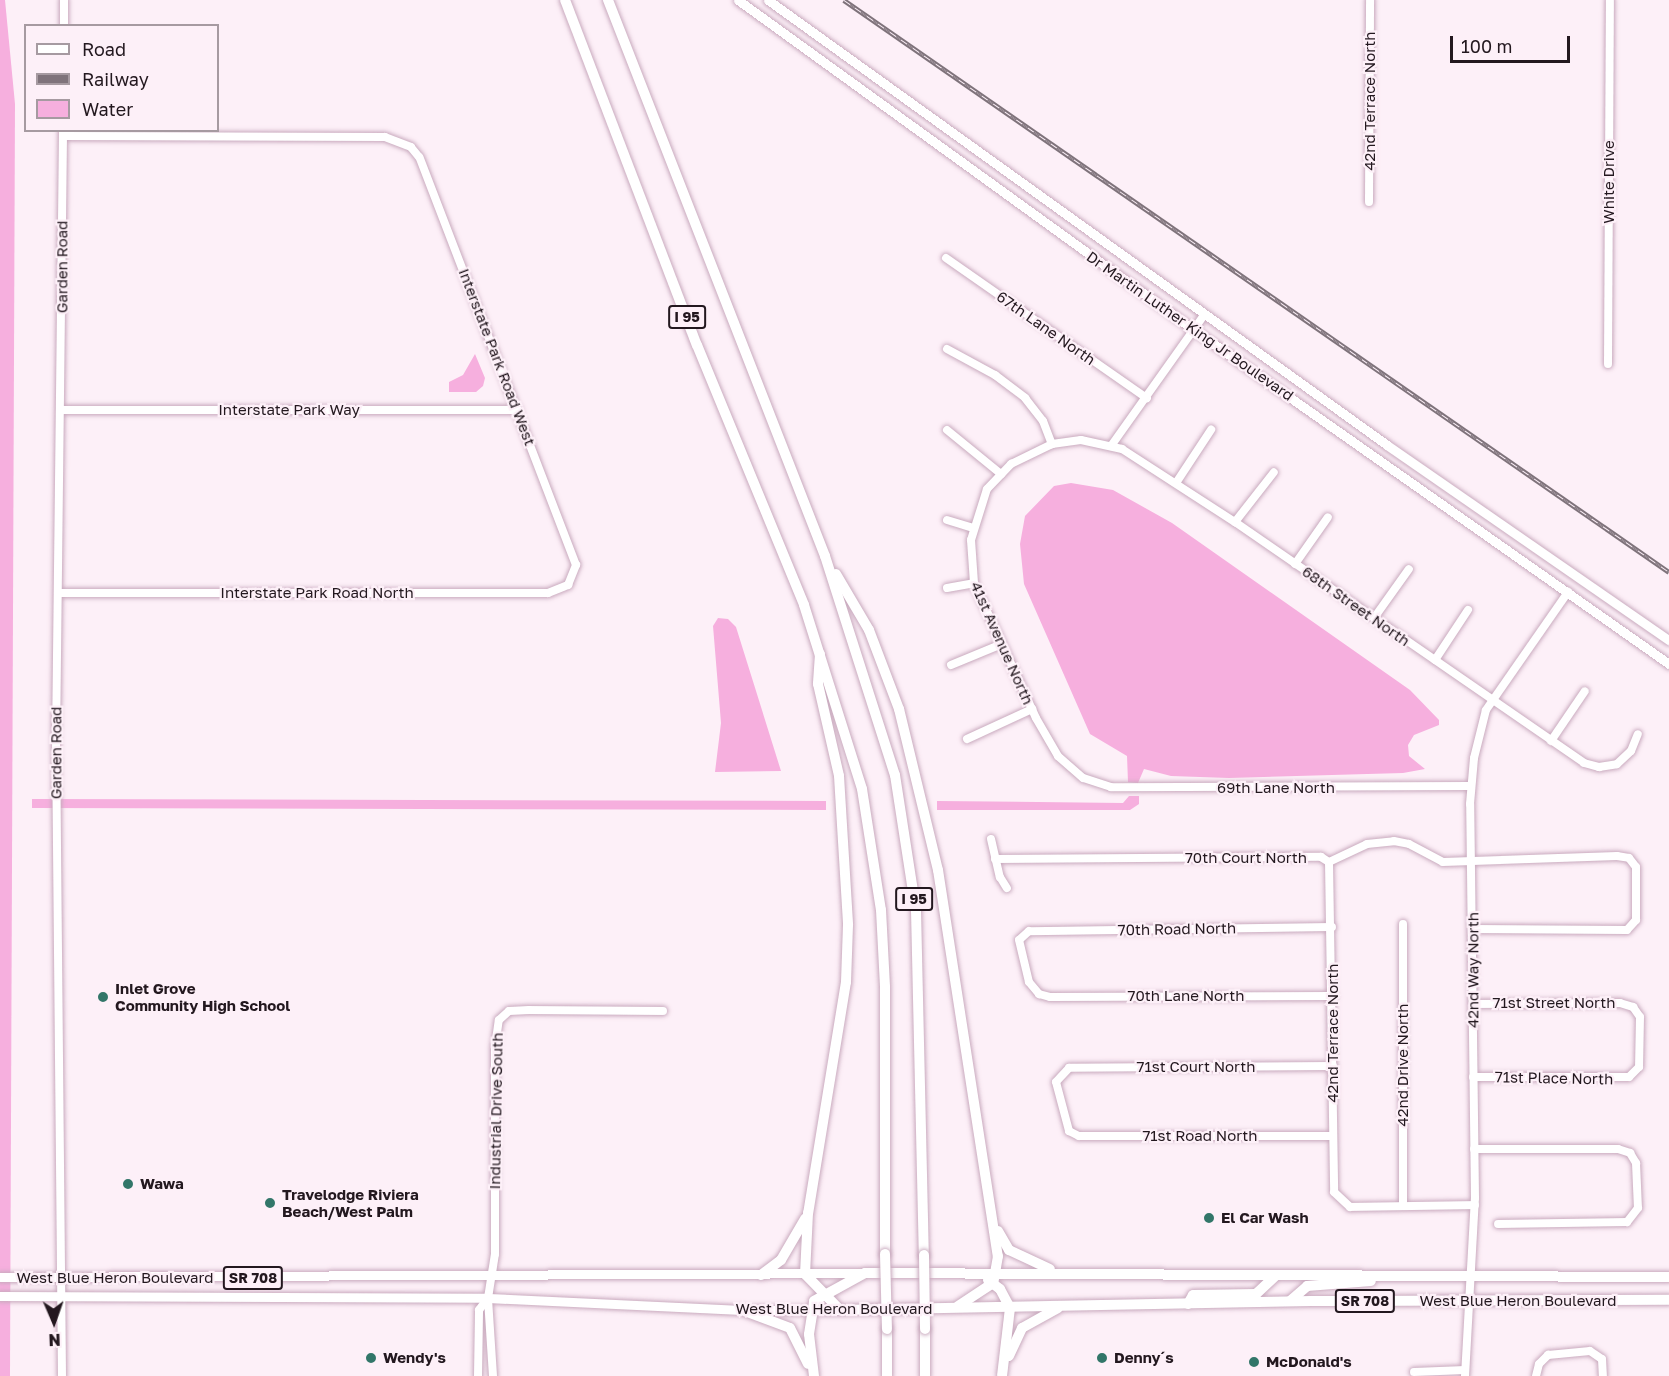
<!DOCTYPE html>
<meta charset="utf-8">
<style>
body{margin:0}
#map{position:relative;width:1669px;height:1376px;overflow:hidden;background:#fdf0f8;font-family:"Golos Text",sans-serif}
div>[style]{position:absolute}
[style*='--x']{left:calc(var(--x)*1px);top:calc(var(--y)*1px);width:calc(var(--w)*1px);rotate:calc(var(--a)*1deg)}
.water>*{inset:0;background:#f6afde}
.roads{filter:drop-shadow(0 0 2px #c9aabe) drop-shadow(0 0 2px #c9aabe)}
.minor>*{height:8px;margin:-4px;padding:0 4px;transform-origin:4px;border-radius:4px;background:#fff}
.major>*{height:9px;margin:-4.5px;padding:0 4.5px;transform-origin:4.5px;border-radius:4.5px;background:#fff}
.highway>*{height:10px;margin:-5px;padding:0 5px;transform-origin:5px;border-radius:5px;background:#fff}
.rail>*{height:4.5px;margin-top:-2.25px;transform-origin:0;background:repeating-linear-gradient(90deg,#fdf0f8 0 7px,#7f737b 0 14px);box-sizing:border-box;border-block:2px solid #7f737b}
.bridges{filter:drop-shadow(0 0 2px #c9aabe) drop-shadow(0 0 2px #c9aabe)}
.highway-bridge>*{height:10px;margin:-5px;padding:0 5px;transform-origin:5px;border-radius:5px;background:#fff}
.dots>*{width:16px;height:16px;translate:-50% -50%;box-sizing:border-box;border:3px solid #fdf0f8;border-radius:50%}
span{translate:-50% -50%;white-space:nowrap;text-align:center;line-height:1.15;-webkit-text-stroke:4.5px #fdf0f8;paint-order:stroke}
.shield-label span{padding:2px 4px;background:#fdf0f8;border:2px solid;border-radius:4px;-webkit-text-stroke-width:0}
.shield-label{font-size:14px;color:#23181f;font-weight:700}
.street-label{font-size:15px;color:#23181f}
.poi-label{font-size:15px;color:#23181f;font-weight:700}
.left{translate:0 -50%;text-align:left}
.legend{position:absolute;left:24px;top:24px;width:195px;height:108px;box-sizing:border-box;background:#fdf0f8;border:2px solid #a69aa1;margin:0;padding:8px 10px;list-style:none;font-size:18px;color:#23181f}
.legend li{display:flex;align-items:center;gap:12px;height:30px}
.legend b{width:30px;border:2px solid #a69aa1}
.north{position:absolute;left:24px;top:1292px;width:60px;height:60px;-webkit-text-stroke:4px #fdf0f8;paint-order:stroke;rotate:178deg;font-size:16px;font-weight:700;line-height:24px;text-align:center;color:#23181f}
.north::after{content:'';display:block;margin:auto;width:21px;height:27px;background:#23181f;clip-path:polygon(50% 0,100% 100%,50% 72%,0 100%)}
.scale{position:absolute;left:1450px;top:36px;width:120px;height:27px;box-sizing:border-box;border:3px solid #23181f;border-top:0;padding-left:8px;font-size:18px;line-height:21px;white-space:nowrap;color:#23181f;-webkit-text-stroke:4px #fdf0f8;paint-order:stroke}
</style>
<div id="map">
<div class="water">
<i style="clip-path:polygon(0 0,5px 0,15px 104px,10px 1376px,0 1376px)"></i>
<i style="clip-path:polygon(475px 354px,485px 378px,483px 386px,476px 392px,449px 392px,449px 382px,463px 375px)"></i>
<i style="clip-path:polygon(1071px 483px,1113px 490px,1172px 523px,1410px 690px,1439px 720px,1439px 725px,1414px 735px,1408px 745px,1409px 756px,1425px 769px,1403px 773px,1229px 778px,1171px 776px,1144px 769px,1138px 783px,1128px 782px,1127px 756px,1090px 734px,1024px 584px,1020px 544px,1025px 516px,1054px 486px)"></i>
<i style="clip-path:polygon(718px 618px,728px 619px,736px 627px,781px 771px,715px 772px,721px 723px,713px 626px)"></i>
<i style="clip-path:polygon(1129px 796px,1139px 796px,1139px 804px,1130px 810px,937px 810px,937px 801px,1123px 803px)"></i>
<i style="clip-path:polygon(32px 799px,826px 801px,826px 810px,32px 808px)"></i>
</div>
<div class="roads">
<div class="minor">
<i style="--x:64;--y:26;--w:26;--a:-90"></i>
<i style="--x:1369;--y:202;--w:202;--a:-89.7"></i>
<i style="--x:946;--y:258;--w:245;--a:34.9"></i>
<i style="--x:947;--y:349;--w:55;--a:28.4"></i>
<i style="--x:995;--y:375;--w:38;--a:37"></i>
<i style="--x:1025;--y:398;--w:29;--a:52"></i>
<i style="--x:1043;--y:421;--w:25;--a:69"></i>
<i style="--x:1608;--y:364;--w:364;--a:-89.7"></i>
<i style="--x:61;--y:410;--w:457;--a:0"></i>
<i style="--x:947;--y:430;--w:70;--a:39.2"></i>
<i style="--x:1111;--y:446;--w:161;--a:-54.6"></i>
<i style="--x:1176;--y:483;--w:64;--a:-56.6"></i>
<i style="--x:947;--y:520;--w:27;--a:17"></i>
<i style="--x:1235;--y:522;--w:63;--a:-52"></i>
<i style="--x:1295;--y:564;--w:57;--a:-54.9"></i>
<i style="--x:947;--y:588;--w:27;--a:-10"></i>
<i style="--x:59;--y:593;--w:489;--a:0"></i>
<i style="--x:548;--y:593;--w:22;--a:-22"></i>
<i style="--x:568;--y:585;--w:22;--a:-68"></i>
<i style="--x:576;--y:565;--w:437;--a:-111"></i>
<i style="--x:419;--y:157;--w:13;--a:-129"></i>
<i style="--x:411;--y:147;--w:28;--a:-159"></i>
<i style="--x:385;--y:137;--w:322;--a:-179.8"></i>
<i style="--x:1374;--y:618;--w:60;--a:-54.5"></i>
<i style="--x:1435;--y:660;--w:60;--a:-56.6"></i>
<i style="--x:951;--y:665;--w:55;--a:-22.4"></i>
<i style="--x:967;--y:739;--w:72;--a:-24.8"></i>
<i style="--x:1551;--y:741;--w:60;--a:-55.8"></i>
<i style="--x:1471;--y:786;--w:360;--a:179.8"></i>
<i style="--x:1111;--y:787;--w:29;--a:-162"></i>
<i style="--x:1083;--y:778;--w:33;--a:-139"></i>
<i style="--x:1058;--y:756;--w:44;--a:-120.1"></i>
<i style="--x:1036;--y:718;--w:149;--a:-114.7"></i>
<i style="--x:974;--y:583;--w:43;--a:-94"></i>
<i style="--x:971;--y:540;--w:53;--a:-72.6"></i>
<i style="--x:987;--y:489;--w:35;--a:-46"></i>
<i style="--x:1011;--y:464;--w:46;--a:-26"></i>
<i style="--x:1052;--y:444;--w:29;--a:-8"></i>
<i style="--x:1081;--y:440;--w:42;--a:12.4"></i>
<i style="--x:1122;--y:449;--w:135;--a:32.9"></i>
<i style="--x:1235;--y:522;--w:424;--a:34.6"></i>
<i style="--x:1584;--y:763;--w:16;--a:15"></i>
<i style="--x:1599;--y:767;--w:18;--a:-9"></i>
<i style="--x:1617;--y:764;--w:19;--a:-43"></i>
<i style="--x:1631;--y:751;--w:18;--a:-68"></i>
<i style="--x:991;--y:839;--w:39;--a:77"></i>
<i style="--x:1000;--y:877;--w:13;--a:58"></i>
<i style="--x:995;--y:859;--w:326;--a:-0.4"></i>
<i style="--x:1321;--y:857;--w:9;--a:32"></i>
<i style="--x:1329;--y:862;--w:42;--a:-25.3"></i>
<i style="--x:1367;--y:844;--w:27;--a:-6"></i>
<i style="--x:1394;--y:841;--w:15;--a:11"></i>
<i style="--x:1409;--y:844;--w:38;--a:28"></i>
<i style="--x:1443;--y:862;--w:174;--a:-2"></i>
<i style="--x:1617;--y:856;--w:12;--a:9"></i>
<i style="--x:1629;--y:858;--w:11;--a:52"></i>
<i style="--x:1636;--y:867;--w:53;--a:90"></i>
<i style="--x:1636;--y:920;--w:13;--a:132"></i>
<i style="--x:1627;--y:930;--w:154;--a:-179.6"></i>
<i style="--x:1329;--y:862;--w:330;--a:89.1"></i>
<i style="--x:1334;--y:1192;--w:22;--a:43"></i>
<i style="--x:1350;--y:1207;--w:125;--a:-0.9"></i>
<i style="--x:1332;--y:927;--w:303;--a:179.2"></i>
<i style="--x:1029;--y:931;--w:13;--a:138"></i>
<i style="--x:1019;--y:940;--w:43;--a:76.6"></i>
<i style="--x:1029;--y:982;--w:16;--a:50"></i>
<i style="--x:1039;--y:994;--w:11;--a:15"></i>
<i style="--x:1050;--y:997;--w:283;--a:-0.2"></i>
<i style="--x:1473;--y:1004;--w:147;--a:-0.4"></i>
<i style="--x:1620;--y:1003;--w:14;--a:17"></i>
<i style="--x:1633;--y:1007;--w:12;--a:55"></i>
<i style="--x:1640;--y:1017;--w:50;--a:91.1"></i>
<i style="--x:1639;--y:1067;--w:14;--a:135"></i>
<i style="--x:1629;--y:1077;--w:156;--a:180"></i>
<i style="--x:1333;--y:1066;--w:264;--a:179.6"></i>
<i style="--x:1069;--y:1068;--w:19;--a:133"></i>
<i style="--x:1056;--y:1082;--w:51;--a:75.1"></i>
<i style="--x:1069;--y:1131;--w:11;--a:27"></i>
<i style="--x:1079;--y:1136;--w:254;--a:0"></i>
<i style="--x:1474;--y:1149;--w:144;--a:0"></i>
<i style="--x:1618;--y:1149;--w:13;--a:18"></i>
<i style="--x:1630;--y:1153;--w:12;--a:59"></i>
<i style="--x:1636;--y:1163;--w:45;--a:87.5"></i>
<i style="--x:1638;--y:1208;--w:18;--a:128"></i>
<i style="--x:1627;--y:1222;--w:129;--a:179.1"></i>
<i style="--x:1403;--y:1206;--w:282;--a:-90"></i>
<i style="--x:1414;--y:1372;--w:51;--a:-2.2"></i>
<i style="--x:62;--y:1376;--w:634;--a:-90.54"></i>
<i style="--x:56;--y:742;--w:612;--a:-89.34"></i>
<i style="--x:478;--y:1376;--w:66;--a:-89.1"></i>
<i style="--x:479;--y:1310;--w:15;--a:-53"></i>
<i style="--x:493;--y:1376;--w:78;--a:-93.7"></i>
<i style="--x:488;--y:1298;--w:45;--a:-81"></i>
<i style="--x:495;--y:1254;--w:207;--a:-90"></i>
<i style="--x:495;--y:1047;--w:27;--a:-82"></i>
<i style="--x:499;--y:1020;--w:13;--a:-42"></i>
<i style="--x:509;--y:1011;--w:20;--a:-3"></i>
<i style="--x:529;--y:1010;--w:134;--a:0.4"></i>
<i style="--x:1465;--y:1376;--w:178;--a:-86.8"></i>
<i style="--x:1475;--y:1198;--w:394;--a:-90.7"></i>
<i style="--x:1470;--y:804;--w:46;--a:-85"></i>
<i style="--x:1474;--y:758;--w:49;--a:-76"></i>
<i style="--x:1486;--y:710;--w:144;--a:-55.2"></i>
<i style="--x:1536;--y:1376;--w:12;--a:-76"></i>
<i style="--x:1539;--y:1364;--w:13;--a:-45"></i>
<i style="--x:1548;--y:1355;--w:42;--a:-5.4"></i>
<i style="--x:1590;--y:1351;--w:14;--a:34"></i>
<i style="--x:1602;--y:1359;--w:17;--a:87"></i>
</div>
<div class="major">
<i style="--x:738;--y:0;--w:563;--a:35.89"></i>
<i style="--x:1194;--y:330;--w:581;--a:35.11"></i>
<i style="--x:768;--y:0;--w:762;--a:35.71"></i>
<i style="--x:1387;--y:445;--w:343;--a:34.7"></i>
<i style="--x:0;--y:1277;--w:865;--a:-0.26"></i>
<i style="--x:0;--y:1296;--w:488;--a:0.2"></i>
<i style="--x:488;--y:1298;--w:254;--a:2.7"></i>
<i style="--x:742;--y:1310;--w:98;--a:0"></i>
</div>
<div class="highway">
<i style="--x:565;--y:0;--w:369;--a:69.1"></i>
<i style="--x:697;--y:345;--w:281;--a:67.6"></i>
<i style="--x:804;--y:605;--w:193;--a:72.5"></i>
<i style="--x:862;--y:789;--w:122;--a:81.1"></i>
<i style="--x:881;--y:910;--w:77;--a:87"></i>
<i style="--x:885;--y:987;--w:267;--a:90"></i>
<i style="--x:608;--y:0;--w:597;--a:68.68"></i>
<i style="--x:825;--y:556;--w:230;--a:72.3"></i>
<i style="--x:895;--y:775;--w:137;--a:81.2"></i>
<i style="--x:916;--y:910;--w:345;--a:88.7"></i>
<i style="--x:836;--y:574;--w:65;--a:59.5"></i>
<i style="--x:869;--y:630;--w:85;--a:69.2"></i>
<i style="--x:899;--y:709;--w:166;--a:76.4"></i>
<i style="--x:938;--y:870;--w:391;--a:81.2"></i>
<i style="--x:998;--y:1256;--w:27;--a:100"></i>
<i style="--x:993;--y:1283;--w:42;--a:146.7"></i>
<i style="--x:820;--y:654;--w:30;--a:94"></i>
<i style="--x:818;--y:684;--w:94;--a:77.1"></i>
<i style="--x:839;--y:776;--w:149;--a:86.5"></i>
<i style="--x:848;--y:925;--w:57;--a:92"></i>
<i style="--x:846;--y:982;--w:234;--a:99.3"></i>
<i style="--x:808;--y:1213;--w:61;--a:92.8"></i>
<i style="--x:805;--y:1274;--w:50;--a:45.8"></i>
<i style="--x:840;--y:1310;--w:471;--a:-1.1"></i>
<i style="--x:1311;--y:1301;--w:358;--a:-0.2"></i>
<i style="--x:998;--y:1231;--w:22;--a:60"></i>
<i style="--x:1009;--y:1250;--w:45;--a:24.9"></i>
<i style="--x:761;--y:1275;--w:25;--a:-37"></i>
<i style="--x:781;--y:1260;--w:48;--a:-59.7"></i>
<i style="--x:988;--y:1280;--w:15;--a:37"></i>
<i style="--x:1000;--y:1289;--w:21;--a:62"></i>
<i style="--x:1010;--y:1308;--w:68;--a:96.7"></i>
<i style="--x:1290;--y:1301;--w:23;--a:-41"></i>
<i style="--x:1307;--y:1286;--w:64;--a:-4.5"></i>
<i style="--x:1188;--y:1304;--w:10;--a:-61"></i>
<i style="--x:1193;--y:1295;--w:63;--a:-0.9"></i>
<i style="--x:1256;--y:1294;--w:26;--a:-43"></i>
<i style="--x:742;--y:1310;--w:51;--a:20.6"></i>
<i style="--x:790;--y:1328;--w:40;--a:63.4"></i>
<i style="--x:887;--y:1329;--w:47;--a:90"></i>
<i style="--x:925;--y:1329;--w:47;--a:90"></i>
<i style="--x:1009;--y:1356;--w:31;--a:-65"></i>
<i style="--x:1022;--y:1328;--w:41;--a:-29.1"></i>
<i style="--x:814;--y:1376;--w:42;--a:-96.8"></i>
<i style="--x:809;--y:1334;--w:33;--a:-81"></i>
<i style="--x:814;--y:1301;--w:58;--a:-28.8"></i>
<i style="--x:865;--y:1273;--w:804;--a:0.29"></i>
</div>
</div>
<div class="rail">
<i style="--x:844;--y:0;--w:1004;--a:34.73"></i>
</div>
<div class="bridges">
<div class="highway-bridge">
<i style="--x:885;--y:1254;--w:75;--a:88.5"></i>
<i style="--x:924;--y:1255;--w:74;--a:89.2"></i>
</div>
</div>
<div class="dots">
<i style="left:103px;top:997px;background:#327669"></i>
<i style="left:128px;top:1184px;background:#327669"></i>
<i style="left:270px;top:1203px;background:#327669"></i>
<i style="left:1209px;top:1218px;background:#327669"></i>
<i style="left:371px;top:1358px;background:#327669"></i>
<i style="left:1102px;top:1358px;background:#327669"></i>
<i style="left:1254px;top:1362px;background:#327669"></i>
</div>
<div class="shield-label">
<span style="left:687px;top:317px">I 95</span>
<span style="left:914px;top:899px">I 95</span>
<span style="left:253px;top:1278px">SR 708</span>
<span style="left:1365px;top:1301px">SR 708</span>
</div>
<div class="street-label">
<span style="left:1370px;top:101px;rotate:-90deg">42nd Terrace North</span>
<span style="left:1609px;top:182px;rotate:-90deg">White Drive</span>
<span style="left:62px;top:267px;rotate:-90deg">Garden Road</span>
<span style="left:1190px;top:326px;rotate:35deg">Dr Martin Luther King Jr Boulevard</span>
<span style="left:1046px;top:328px;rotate:35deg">67th Lane North</span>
<span style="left:497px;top:357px;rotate:69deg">Interstate Park Road West</span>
<span style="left:289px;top:410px">Interstate Park Way</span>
<span style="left:317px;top:593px">Interstate Park Road North</span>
<span style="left:1356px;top:606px;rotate:35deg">68th Street North</span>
<span style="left:1002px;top:643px;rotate:66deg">41st Avenue North</span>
<span style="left:56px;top:753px;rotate:-90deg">Garden Road</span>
<span style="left:1276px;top:788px">69th Lane North</span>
<span style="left:1246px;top:858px">70th Court North</span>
<span style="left:1177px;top:929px;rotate:-1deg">70th Road North</span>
<span style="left:1473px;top:970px;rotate:-90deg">42nd Way North</span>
<span style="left:1186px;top:996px">70th Lane North</span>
<span style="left:1554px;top:1003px">71st Street North</span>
<span style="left:1333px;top:1033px;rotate:-90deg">42nd Terrace North</span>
<span style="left:1403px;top:1065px;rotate:-90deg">42nd Drive North</span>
<span style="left:1196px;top:1067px">71st Court North</span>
<span style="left:1554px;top:1078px;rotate:1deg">71st Place North</span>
<span style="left:496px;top:1111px;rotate:-89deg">Industrial Drive South</span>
<span style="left:1200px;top:1136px">71st Road North</span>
<span style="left:115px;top:1278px">West Blue Heron Boulevard</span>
<span style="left:1518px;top:1301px">West Blue Heron Boulevard</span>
<span style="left:834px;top:1309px">West Blue Heron Boulevard</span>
</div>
<div class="poi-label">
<span class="left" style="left:115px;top:997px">Inlet Grove<br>Community High School</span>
<span class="left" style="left:140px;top:1184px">Wawa</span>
<span class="left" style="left:282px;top:1203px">Travelodge Riviera<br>Beach/West Palm</span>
<span class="left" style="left:1221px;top:1218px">El Car Wash</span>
<span class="left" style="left:383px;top:1358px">Wendy's</span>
<span class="left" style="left:1114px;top:1358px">Denny´s</span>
<span class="left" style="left:1266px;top:1362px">McDonald's</span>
</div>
<ul class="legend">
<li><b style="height:8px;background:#fff"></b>Road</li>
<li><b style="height:8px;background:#7f737b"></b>Railway</li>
<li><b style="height:16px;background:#f6afde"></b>Water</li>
</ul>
<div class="north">N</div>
<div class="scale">100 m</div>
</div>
